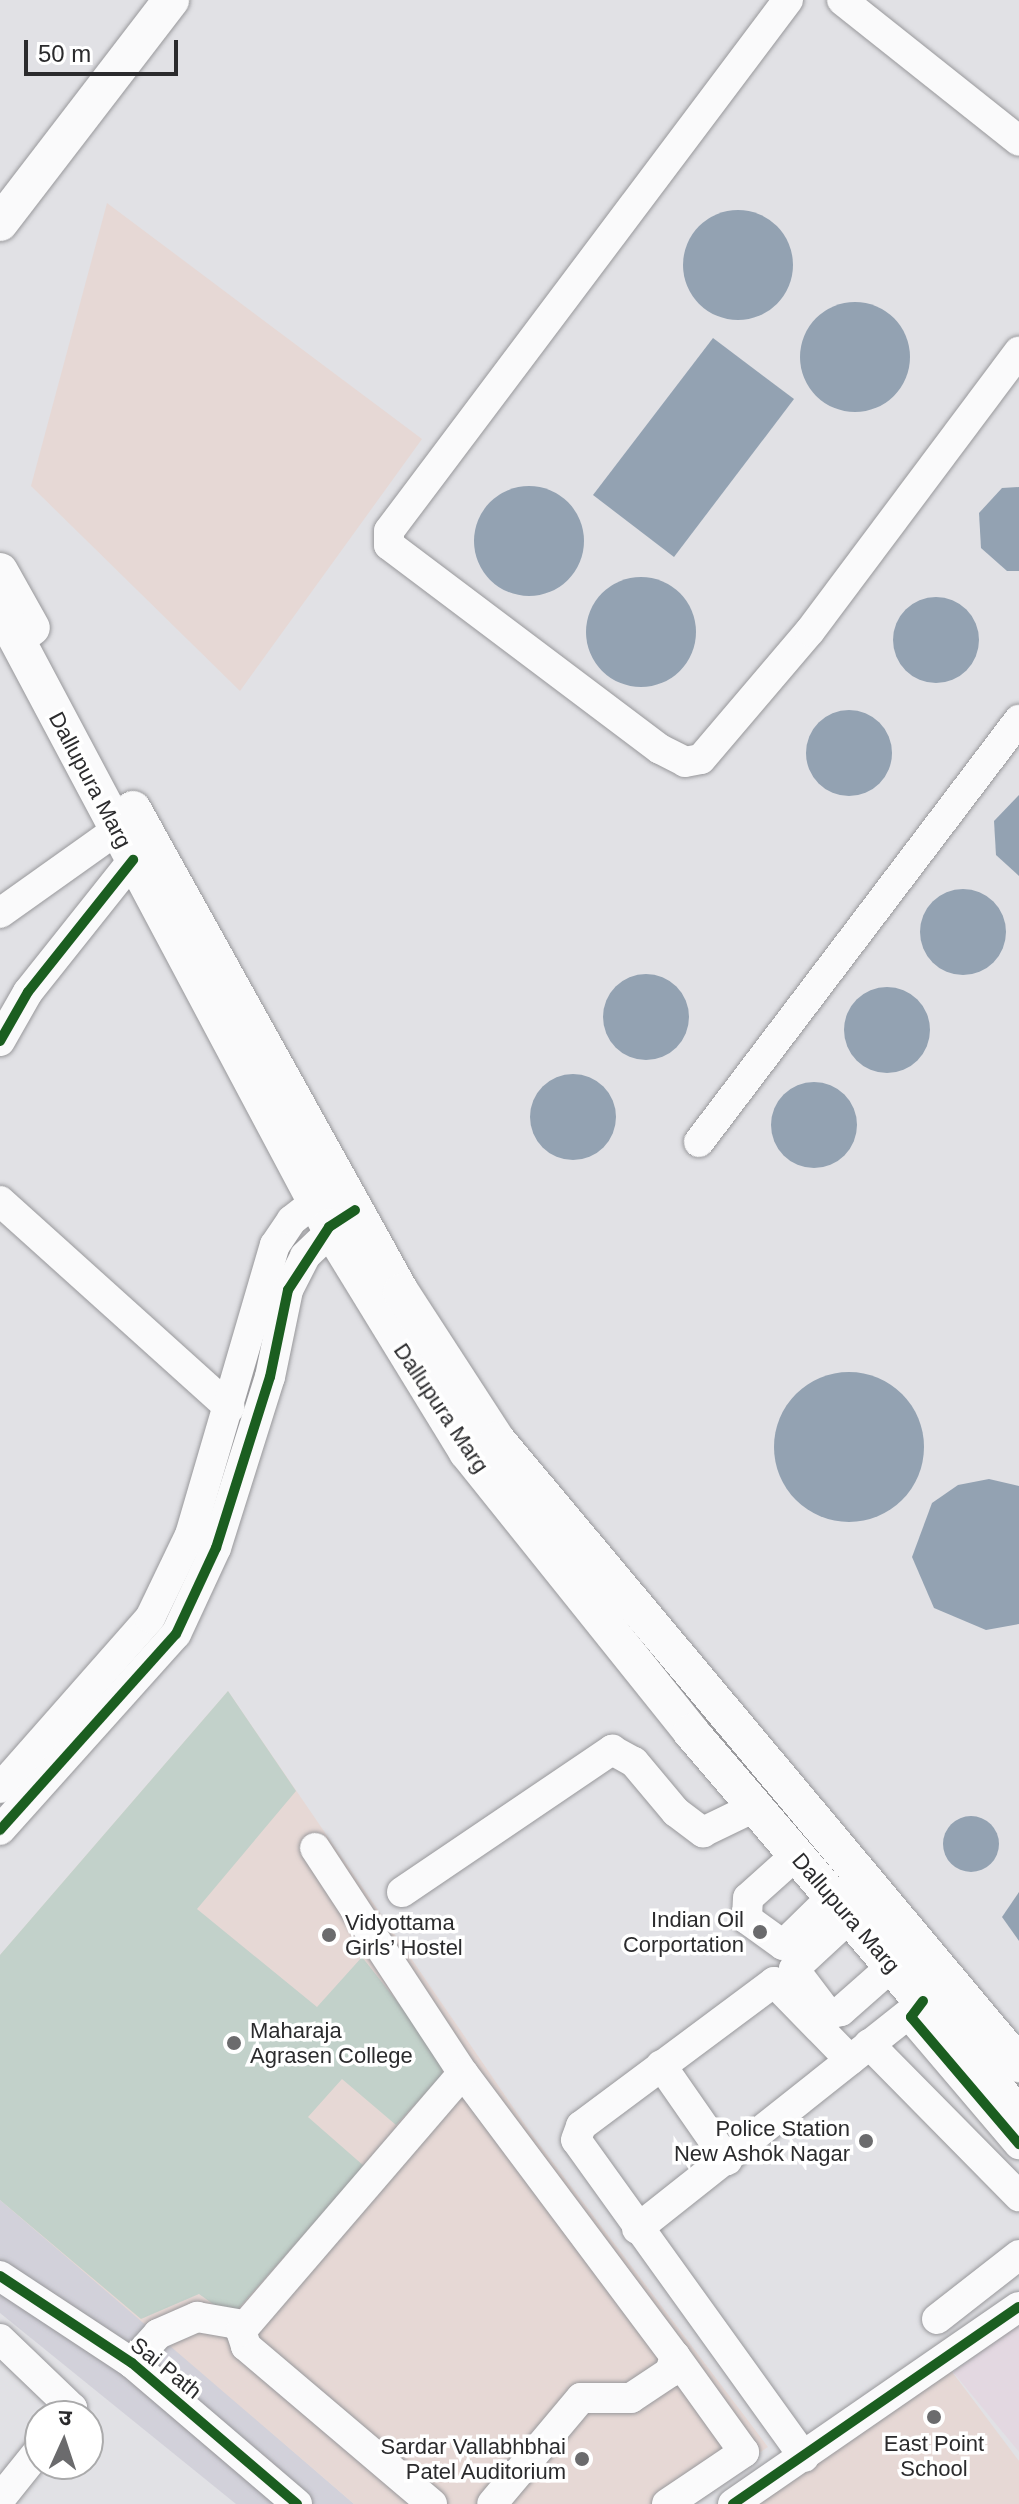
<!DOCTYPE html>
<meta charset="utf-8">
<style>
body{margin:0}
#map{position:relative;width:1019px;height:2504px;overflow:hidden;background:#e1e1e5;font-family:Helvetica,"Noto Sans Devanagari",sans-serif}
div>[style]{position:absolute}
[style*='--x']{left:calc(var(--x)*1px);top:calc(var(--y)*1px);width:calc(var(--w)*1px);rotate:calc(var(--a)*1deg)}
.built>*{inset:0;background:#d2d1da}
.education>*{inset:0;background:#e6d8d5}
.medical>*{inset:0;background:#e3d8e1}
.green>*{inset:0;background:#c2d1ca}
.water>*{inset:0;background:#93a2b2}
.round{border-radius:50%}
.roads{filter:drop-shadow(0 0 2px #98989b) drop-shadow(0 0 2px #98989b)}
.minor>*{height:30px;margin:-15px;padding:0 15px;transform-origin:15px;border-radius:15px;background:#fafafb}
.major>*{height:36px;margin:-18px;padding:0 18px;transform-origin:18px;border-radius:18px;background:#fafafb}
.cycleway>*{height:10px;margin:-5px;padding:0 5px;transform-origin:5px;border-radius:5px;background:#1b5e20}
.dots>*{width:22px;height:22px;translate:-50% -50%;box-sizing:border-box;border:4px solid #fff;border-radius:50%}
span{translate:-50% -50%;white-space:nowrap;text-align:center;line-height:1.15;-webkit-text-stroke:7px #fff;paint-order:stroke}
.street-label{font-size:22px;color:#2b2b2d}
.poi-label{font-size:22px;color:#2b2b2d}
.right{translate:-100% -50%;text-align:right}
.left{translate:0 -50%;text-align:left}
.north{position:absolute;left:24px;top:2400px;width:80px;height:80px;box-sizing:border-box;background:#fff;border:2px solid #aaaaab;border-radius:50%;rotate:3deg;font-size:22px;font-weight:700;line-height:32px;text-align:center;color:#2b2b2d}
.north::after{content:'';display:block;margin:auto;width:28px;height:36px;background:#6b6b6d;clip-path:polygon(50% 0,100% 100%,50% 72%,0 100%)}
.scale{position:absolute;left:24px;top:40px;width:154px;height:36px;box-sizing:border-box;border:4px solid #2b2b2d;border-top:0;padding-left:10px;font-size:24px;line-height:28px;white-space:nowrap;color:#2b2b2d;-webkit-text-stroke:6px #fff;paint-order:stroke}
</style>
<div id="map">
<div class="built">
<i style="clip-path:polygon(0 2200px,158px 2334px,354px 2504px,236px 2504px,0 2313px)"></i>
</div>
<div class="education">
<i style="clip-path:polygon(107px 203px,422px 439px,240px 691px,31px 486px)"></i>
<i style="clip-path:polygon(228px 1691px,530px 2132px,768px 2447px,682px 2504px,354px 2504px,0 2200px,0 1955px)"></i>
<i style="clip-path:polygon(950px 2369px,1019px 2461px,1019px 2504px,756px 2504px)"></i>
</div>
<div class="medical">
<i style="clip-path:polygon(1019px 2323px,1019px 2452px,953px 2372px)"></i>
</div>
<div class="green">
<i style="clip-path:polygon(228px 1691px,296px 1791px,197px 1909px,317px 2007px,362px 1957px,442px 2058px,442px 2075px,396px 2125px,342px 2079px,308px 2117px,364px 2166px,238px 2309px,220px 2309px,199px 2294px,141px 2319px,0 2200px,0 1955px)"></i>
</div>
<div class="water">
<i class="round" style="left:683px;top:210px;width:110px;height:110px"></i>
<i class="round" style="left:800px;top:302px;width:110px;height:110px"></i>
<i style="clip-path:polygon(713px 338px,794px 399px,674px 557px,593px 495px)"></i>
<i class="round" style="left:474px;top:486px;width:110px;height:110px"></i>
<i style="clip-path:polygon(1019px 487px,1019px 571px,1007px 571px,981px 548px,979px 513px,1002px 488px)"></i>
<i class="round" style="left:586px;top:577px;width:110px;height:110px"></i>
<i class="round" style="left:893px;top:597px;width:86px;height:86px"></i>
<i class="round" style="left:806px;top:710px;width:86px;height:86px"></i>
<i style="clip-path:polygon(1019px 795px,1019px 876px,996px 855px,994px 821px)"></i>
<i class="round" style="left:920px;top:889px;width:86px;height:86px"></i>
<i class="round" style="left:603px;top:974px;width:86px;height:86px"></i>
<i class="round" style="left:844px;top:987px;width:86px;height:86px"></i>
<i class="round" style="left:530px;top:1074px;width:86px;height:86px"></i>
<i class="round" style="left:771px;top:1082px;width:86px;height:86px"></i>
<i class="round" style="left:774px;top:1372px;width:150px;height:150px"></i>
<i style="clip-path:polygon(989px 1479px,1019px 1486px,1019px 1624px,986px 1630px,934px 1608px,912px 1557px,932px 1503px,958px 1485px)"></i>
<i class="round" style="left:943px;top:1816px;width:56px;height:56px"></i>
<i style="clip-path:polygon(1019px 1892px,1019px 1941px,1002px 1917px)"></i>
</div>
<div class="roads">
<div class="minor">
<i style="--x:788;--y:0;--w:664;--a:126.92"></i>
<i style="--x:389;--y:531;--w:14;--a:90"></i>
<i style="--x:389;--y:545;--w:339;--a:37"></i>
<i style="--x:660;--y:749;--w:28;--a:27"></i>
<i style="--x:685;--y:762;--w:16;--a:-11"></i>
<i style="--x:701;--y:759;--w:168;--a:-49.6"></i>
<i style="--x:810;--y:631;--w:349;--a:-53.2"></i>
<i style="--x:842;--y:0;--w:226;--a:38.5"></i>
<i style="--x:0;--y:913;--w:143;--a:-35.4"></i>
<i style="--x:0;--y:1041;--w:56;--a:-60.3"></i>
<i style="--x:28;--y:992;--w:169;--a:-51.5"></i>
<i style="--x:699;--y:1142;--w:530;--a:-52.83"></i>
<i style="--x:0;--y:1201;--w:309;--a:42"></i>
<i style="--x:0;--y:1788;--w:227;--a:-48.6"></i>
<i style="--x:150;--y:1618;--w:92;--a:-64.3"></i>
<i style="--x:190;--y:1535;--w:302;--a:-73.7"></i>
<i style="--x:275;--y:1245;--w:30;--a:-56"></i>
<i style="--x:292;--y:1220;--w:51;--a:-37.8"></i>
<i style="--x:0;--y:1830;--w:263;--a:-48.1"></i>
<i style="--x:176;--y:1634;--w:95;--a:-65.1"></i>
<i style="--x:216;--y:1548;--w:179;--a:-72.5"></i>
<i style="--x:270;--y:1377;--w:89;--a:-78.3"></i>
<i style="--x:288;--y:1290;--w:38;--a:-63"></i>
<i style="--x:305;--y:1256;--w:58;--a:-43.6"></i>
<i style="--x:315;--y:1848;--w:269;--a:56.7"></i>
<i style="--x:463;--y:2073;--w:354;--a:53.2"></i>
<i style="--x:675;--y:2356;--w:17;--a:107"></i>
<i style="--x:670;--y:2372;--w:47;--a:146.3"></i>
<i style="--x:631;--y:2398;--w:50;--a:180"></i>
<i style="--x:581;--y:2398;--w:138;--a:130"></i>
<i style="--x:796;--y:1855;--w:64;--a:138.1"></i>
<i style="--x:748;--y:1898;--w:21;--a:93"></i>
<i style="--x:747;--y:1919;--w:44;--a:35.8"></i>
<i style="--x:783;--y:1945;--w:69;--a:-44.4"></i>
<i style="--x:402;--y:1892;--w:254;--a:-34.1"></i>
<i style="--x:612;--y:1750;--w:25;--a:29"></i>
<i style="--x:634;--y:1762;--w:65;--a:50"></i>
<i style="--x:676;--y:1812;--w:34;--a:37"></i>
<i style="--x:703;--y:1832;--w:58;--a:-25.7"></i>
<i style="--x:849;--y:1918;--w:75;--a:137.2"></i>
<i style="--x:794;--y:1969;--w:56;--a:52.9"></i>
<i style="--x:828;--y:2014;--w:13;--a:-13"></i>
<i style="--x:841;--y:2011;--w:68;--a:-41.4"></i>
<i style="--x:923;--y:2001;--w:20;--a:127"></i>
<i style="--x:911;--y:2017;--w:167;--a:49.6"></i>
<i style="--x:869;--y:2044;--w:214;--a:45.4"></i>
<i style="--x:661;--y:2065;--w:116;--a:55.2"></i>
<i style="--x:637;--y:2229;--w:348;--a:-38.4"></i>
<i style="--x:0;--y:2276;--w:158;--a:33.4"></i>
<i style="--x:132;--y:2363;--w:217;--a:40.5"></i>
<i style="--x:937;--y:2319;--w:104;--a:-38"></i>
<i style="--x:0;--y:2339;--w:100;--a:43.8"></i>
<i style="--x:72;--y:2408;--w:10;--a:127"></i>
<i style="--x:132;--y:2363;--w:39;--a:-48"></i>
<i style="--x:158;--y:2334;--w:43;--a:-23.6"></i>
<i style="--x:197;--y:2317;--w:47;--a:9.9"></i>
<i style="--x:804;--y:2457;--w:390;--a:-125.7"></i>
<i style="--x:576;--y:2140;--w:15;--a:-70"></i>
<i style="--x:581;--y:2126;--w:241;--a:-36.7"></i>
<i style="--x:774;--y:1982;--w:109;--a:45.7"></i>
<i style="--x:0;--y:2499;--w:64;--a:-51.3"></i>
<i style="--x:432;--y:2504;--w:244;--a:-139.7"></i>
<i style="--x:246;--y:2346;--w:16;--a:-108"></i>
<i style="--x:241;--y:2331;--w:340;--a:-49.3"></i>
<i style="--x:667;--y:2504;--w:93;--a:-34"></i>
<i style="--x:744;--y:2452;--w:118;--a:-125.7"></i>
<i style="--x:733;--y:2504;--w:347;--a:-34.6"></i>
</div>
<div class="major">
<i style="--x:0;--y:223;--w:281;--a:-52.5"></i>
<i style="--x:0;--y:571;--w:65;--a:60.7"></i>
<i style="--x:0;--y:608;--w:701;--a:62.01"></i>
<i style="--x:329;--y:1227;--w:264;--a:58.5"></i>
<i style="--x:467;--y:1452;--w:359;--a:51.3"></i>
<i style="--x:691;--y:1732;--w:504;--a:49.42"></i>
<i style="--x:133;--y:809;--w:552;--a:60.98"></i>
<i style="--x:401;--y:1292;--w:176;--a:57"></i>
<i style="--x:497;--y:1440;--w:814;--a:50.09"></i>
</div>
</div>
<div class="cycleway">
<i style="--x:0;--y:1041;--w:56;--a:-60.3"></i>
<i style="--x:28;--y:992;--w:169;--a:-51.5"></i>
<i style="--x:0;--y:1830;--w:263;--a:-48.1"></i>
<i style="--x:176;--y:1634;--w:95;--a:-65.1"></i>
<i style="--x:216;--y:1548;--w:179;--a:-72.5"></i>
<i style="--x:270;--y:1377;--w:89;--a:-78.3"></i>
<i style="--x:288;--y:1290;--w:75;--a:-56.9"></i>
<i style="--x:329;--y:1227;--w:31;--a:-33"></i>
<i style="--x:923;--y:2001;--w:20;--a:127"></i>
<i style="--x:911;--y:2017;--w:167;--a:49.6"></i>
<i style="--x:0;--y:2276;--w:158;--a:33.4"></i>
<i style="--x:132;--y:2363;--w:217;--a:40.5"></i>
<i style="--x:733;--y:2504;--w:347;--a:-34.6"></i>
</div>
<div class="dots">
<i style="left:760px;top:1932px;background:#6b6b6d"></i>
<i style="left:329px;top:1935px;background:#6b6b6d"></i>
<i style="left:234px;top:2043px;background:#6b6b6d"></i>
<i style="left:866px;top:2141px;background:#6b6b6d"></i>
<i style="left:934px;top:2417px;background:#6b6b6d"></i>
<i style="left:582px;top:2459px;background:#6b6b6d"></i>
</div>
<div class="street-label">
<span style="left:90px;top:780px;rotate:62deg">Dallupura Marg</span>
<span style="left:441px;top:1408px;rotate:56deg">Dallupura Marg</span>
<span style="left:846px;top:1913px;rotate:49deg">Dallupura Marg</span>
<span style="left:166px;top:2368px;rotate:39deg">Sai Path</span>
</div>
<div class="poi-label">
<span class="right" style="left:744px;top:1932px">Indian Oil<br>Corportation</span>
<span class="left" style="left:345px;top:1935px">Vidyottama<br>Girls’ Hostel</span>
<span class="left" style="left:250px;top:2043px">Maharaja<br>Agrasen College</span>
<span class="right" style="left:850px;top:2141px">Police Station<br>New Ashok Nagar</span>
<span style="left:934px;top:2456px">East Point<br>School</span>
<span class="right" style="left:566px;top:2459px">Sardar Vallabhbhai<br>Patel Auditorium</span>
</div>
<div class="north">उ</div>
<div class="scale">50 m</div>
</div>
